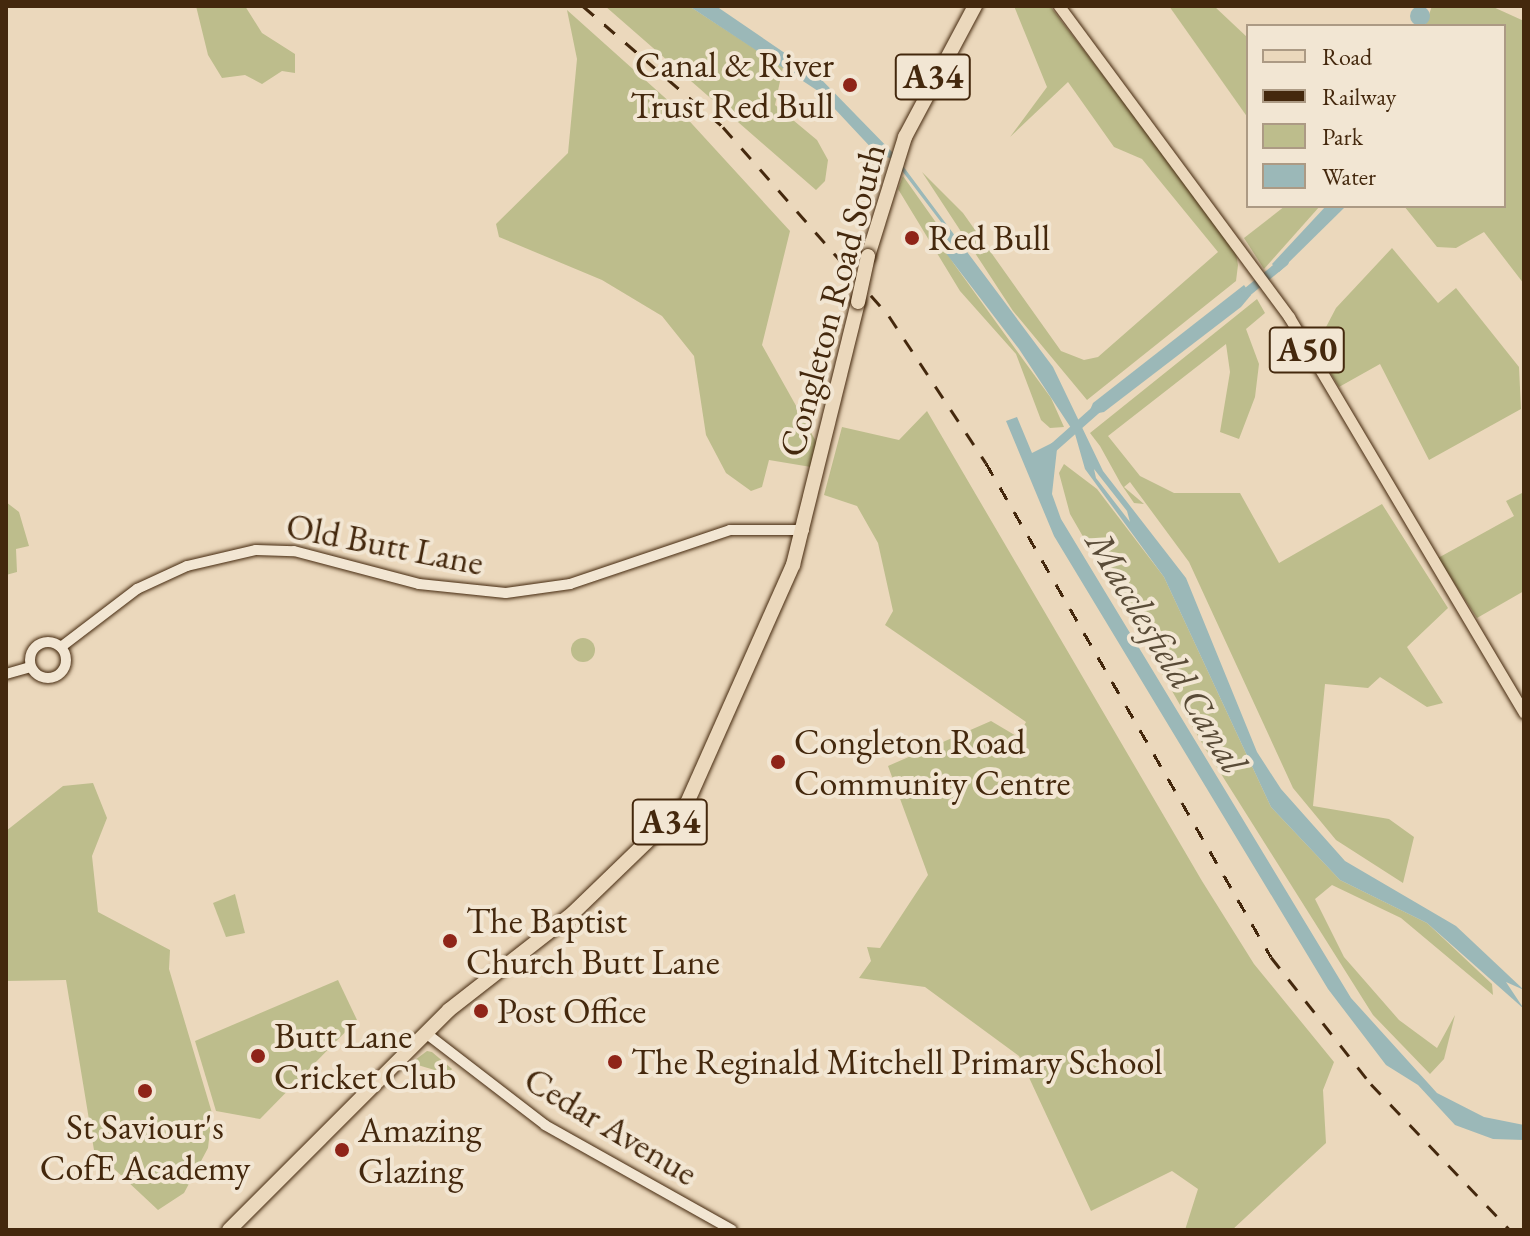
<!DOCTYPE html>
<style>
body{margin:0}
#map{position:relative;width:1530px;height:1236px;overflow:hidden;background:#ebd8bc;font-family:"EB Garamond",serif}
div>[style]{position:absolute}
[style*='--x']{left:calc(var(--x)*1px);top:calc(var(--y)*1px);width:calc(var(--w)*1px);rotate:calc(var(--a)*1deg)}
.green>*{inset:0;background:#bdbd8c}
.round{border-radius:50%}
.water>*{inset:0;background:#9bb8b8}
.canal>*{height:9px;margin:-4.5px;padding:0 4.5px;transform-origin:4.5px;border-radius:4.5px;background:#9bb8b8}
.roads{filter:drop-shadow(0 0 2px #44280d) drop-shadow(0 0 2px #44280d)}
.secondary>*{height:10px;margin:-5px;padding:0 5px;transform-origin:5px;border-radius:5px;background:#f2e6d3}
.secondary>.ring{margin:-5px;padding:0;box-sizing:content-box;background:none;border:10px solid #f2e6d3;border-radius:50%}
.primary>*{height:11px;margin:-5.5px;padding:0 5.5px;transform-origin:5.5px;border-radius:5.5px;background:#ebd8bc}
.highway>*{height:14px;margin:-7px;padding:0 7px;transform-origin:7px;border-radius:7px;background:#ebd8bc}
.rail>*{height:3px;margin-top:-1.5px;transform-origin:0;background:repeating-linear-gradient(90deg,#44280d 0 14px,transparent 0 28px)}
.bridges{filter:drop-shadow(0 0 2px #44280d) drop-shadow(0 0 2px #44280d)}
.highway-bridge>*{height:14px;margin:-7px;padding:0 7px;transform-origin:7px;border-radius:7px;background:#ebd8bc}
.dots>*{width:22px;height:22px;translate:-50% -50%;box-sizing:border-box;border:4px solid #f2e6d3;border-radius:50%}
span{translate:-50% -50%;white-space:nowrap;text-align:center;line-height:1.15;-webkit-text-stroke:8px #f2e6d3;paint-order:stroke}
.shield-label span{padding:2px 6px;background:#f2e6d3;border:2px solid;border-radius:6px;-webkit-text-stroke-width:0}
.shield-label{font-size:34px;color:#44280d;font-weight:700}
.poi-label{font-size:36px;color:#44280d}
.right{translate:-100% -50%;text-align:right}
.left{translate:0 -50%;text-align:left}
.street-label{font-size:36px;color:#44280d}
.water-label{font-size:38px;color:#5a4c38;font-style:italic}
.frame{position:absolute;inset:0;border:8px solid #44280d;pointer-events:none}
.legend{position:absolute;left:1246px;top:24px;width:260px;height:184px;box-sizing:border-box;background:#f2e6d3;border:2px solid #ac9a84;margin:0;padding:10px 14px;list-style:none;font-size:24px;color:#44280d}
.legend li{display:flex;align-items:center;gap:16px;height:40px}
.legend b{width:40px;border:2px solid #ac9a84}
</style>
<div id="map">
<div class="green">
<i style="clip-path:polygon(196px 6px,245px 6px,262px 33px,295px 54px,295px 73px,282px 71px,262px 84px,245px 75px,222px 78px,208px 55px)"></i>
<i style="clip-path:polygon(605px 6px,689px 6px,783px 67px,775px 105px,817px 140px,828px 160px,825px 181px,816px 190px)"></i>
<i style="clip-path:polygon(1014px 6px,1050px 6px,1235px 248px,1238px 265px,1236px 281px,1087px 400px,1013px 311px,922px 172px,963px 213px,1061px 351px,1084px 360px,1098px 357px,1218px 252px,1142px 159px,1114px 147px,1068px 82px,1010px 137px,1047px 87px)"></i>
<i style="clip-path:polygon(1169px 6px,1214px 6px,1248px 38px,1248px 118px)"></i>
<i style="clip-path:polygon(1432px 6px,1491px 6px,1524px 21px,1524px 284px,1484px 232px,1456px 248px,1437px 247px,1404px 206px,1504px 206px,1504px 26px,1425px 26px)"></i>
<i style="clip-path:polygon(567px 10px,682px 113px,790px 231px,762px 345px,818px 445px,811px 467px,769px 460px,762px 487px,751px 491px,726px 473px,706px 435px,694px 356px,662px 316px,602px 280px,499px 237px,496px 224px,568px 153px,577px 59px)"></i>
<i style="clip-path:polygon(903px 176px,942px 231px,940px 242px,954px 264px,1051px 398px,1064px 427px,1050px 428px,1041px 420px,1016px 354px,960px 291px,898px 189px)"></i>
<i style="clip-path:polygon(1285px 206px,1320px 206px,1264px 269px,1244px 238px)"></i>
<i style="clip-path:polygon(1392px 248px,1438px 303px,1456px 288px,1519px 367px,1521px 409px,1429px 460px,1380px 364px,1339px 387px,1315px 348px,1336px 308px)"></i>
<i style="clip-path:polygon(1257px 299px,1265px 313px,1246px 329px,1259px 364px,1255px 397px,1239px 439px,1220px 432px,1230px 372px,1226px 344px,1108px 436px,1140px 476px,1174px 493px,1240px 493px,1279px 563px,1382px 504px,1448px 608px,1407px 647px,1443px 703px,1427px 707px,1380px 677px,1368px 688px,1325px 684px,1313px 806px,1389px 819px,1414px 837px,1403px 883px,1336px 840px,1293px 788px,1189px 562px,1130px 482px,1124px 487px,1144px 504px,1134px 503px,1121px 484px,1100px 446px,1090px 433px)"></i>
<i style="clip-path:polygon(927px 411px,1202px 881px,1254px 964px,1334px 1062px,1323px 1090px,1326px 1143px,1232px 1230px,1185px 1230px,1198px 1189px,1172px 1171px,1091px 1211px,1019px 1056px,925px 987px,859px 978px,871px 961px,867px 947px,880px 948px,928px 875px,888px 766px,991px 721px,1018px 737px,1026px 722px,885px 625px,893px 611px,878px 543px,857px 506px,824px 495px,842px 427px,899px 440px)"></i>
<i style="clip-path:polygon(1064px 464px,1097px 489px,1164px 577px,1271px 807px,1340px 880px,1427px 923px,1492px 984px,1493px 995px,1401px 918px,1332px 885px,1315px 899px,1344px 957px,1399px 1020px,1437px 1048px,1455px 1015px,1444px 1059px,1430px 1074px,1373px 1015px,1206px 750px,1070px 514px,1059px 473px)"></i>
<i style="clip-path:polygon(1524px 492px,1524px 591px,1477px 618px,1438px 558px,1514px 516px,1506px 501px)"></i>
<i style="clip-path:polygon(6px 502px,19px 512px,29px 546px,16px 549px,17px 572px,6px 575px)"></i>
<i class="round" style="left:571px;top:638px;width:24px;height:24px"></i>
<i style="clip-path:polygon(93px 783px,107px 818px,92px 856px,98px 912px,170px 950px,169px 969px,212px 1113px,208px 1148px,184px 1193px,158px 1210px,94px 1150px,66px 980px,6px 981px,6px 831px,63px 786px)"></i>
<i style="clip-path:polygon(235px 894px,245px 933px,226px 937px,213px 903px)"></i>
<i style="clip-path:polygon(338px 980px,357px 1020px,260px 1119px,216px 1111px,195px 1041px)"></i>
<i style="clip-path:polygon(427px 1051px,432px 1052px,452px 1069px,448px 1074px,411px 1063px)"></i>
</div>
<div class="water">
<i class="round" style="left:1410px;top:6px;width:20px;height:20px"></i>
<i style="clip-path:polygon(evenodd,689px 6px,716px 6px,817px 75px,894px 154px,1053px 367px,1103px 471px,1186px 578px,1257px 752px,1281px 789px,1345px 861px,1456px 926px,1524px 990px,1506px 982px,1524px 1009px,1427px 923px,1340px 880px,1271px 807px,1164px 577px,1085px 469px,1075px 434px,1019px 349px,942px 248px,941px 222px,893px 159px,877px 154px,818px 91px,689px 6px,1094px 469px,1127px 511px,1130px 522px,1096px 478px,1094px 469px)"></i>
<i style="clip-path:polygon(1326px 206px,1346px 206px,1279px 272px,1272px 264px)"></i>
<i style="clip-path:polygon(1244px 285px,1251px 295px,1241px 307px,1104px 412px,1088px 415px,1093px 403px)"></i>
<i style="clip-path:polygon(1017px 417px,1032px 453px,1058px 440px,1052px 494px,1061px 519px,1351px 998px,1437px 1093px,1484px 1117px,1524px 1125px,1524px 1140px,1493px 1139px,1455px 1125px,1418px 1085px,1386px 1065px,1328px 989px,1054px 536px,1006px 421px)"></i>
</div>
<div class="canal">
<i style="--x:1240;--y:297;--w:57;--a:-39.3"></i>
<i style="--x:1053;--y:447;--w:57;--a:-41.5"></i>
</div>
<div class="roads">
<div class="secondary">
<i class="ring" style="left:30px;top:642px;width:26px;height:26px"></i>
<i style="--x:61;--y:647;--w:96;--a:-37.3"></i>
<i style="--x:137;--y:589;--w:55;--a:-24.7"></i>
<i style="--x:187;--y:566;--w:71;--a:-13.1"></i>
<i style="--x:256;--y:550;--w:38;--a:2"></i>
<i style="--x:294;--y:551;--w:129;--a:14.8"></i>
<i style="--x:419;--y:584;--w:87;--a:5.9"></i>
<i style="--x:506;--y:593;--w:65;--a:-8"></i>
<i style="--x:570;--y:584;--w:169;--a:-18.6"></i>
<i style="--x:730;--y:530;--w:74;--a:0"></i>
<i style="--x:6;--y:674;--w:25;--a:-16"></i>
<i style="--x:427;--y:1034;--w:149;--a:37.6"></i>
<i style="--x:545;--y:1125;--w:214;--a:29.3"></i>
</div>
<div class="primary">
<i style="--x:1059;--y:6;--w:387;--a:53.5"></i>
<i style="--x:1289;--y:317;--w:460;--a:59.3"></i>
</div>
<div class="highway">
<i style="--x:868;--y:256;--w:125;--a:-72.7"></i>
<i style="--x:905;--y:137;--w:149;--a:-61.9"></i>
<i style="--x:229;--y:1230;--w:311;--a:-45"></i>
<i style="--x:449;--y:1010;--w:157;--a:-38"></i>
<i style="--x:573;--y:913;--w:158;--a:-44"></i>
<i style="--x:687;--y:803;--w:261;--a:-66"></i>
<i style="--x:793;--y:565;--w:271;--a:-76.1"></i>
</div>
</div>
<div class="rail">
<i style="--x:583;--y:6;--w:185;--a:40.8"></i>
<i style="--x:723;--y:127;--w:252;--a:48.7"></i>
<i style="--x:889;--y:316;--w:176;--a:56.6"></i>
<i style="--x:986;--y:463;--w:570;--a:60.02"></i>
<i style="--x:1271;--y:957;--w:162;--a:51.8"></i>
<i style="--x:1371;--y:1084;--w:202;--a:46.4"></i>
</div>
<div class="bridges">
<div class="highway-bridge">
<i style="--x:858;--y:302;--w:47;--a:-77.7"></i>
</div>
</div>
<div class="dots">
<i style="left:850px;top:85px;background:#8f2418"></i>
<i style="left:912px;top:238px;background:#8f2418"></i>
<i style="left:778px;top:762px;background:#8f2418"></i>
<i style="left:450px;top:941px;background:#8f2418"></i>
<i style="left:481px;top:1011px;background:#8f2418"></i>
<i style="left:258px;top:1056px;background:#8f2418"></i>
<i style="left:615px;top:1062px;background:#8f2418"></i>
<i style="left:145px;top:1091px;background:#8f2418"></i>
<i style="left:342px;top:1150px;background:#8f2418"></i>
</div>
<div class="shield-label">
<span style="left:933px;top:77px">A34</span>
<span style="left:1307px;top:350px">A50</span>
<span style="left:670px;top:822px">A34</span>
</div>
<div class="poi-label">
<span class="right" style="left:834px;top:85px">Canal &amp; River<br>Trust Red Bull</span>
<span class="left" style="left:928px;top:238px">Red Bull</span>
<span class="left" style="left:794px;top:762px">Congleton Road<br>Community Centre</span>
<span class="left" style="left:466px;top:941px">The Baptist<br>Church Butt Lane</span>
<span class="left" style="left:497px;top:1011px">Post Office</span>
<span class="left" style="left:274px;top:1056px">Butt Lane<br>Cricket Club</span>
<span class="left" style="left:631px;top:1062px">The Reginald Mitchell Primary School</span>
<span style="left:145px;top:1147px">St Saviour's<br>CofE Academy</span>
<span class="left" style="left:358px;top:1150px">Amazing<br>Glazing</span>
</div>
<div class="street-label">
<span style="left:832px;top:300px;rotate:-75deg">Congleton Road South</span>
<span style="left:385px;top:544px;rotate:11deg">Old Butt Lane</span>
<span style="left:611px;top:1126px;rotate:31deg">Cedar Avenue</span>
</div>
<div class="water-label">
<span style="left:1167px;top:652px;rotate:59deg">Macclesfield Canal</span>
</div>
<div class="frame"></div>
<ul class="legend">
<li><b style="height:10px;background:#ebd8bc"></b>Road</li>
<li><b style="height:10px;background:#44280d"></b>Railway</li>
<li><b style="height:22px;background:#bdbd8c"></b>Park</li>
<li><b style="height:22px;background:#9bb8b8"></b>Water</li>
</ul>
</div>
